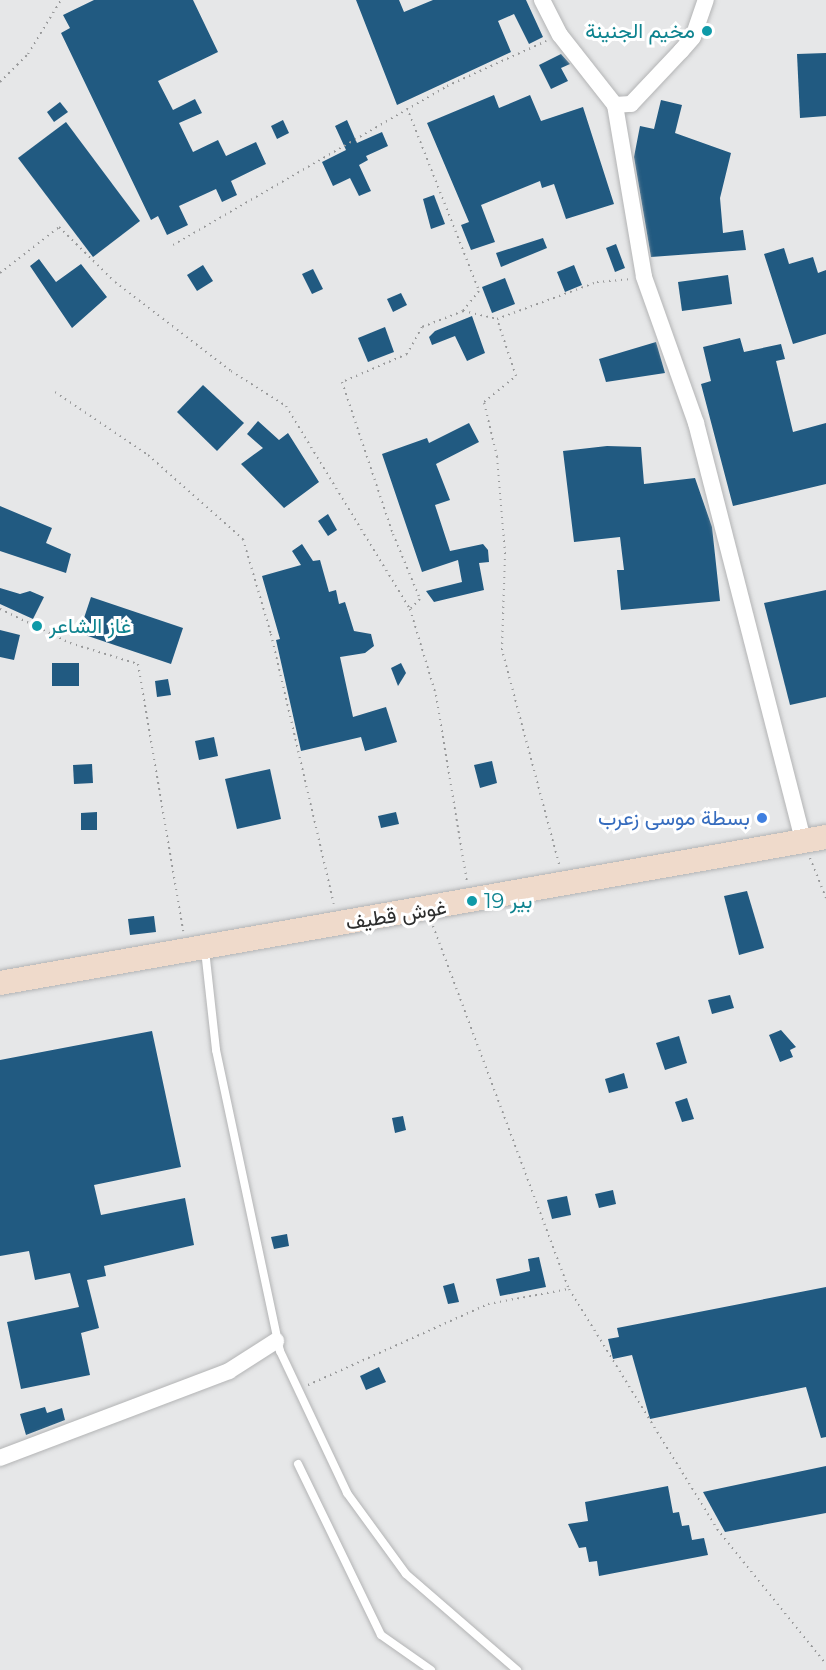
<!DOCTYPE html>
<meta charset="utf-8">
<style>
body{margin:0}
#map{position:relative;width:826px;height:1670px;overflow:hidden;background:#e6e7e8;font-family:Montserrat,Vazirmatn,sans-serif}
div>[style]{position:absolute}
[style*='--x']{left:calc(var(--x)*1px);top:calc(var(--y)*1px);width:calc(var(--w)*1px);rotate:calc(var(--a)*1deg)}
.building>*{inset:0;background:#215a81}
.path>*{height:2px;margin-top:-1px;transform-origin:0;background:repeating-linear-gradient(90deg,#999a9b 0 1.5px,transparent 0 6px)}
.roads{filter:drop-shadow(0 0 2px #b3b4b5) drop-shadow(0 0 2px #b3b4b5)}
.service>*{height:8px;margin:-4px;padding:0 4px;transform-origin:4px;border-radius:4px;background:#fff}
.minor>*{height:16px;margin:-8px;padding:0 8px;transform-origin:8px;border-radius:8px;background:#fff}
.secondary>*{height:24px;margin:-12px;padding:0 12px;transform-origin:12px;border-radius:12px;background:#efdacb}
.dots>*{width:16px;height:16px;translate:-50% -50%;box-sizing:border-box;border:3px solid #fff;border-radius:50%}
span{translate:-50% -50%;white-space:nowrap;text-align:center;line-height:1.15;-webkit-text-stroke:6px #fff;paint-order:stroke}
.culture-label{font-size:21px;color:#0d838f}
.right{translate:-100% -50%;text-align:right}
.left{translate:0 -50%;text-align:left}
.shop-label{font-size:21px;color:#366cbe}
.street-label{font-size:21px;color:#2c2d2d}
</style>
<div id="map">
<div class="building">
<i style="clip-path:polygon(94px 0,193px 0,218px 52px,158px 81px,173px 110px,195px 99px,202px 113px,179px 123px,193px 152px,218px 140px,226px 156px,256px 142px,266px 164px,231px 181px,237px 195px,222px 202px,216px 189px,179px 206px,188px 225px,167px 235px,158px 216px,151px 220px,61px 33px,70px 28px,63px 15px)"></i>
<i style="clip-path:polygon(356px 0,399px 0,404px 12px,433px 0,526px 0,543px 37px,529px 44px,514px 14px,498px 21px,511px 52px,397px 105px)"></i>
<i style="clip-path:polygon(826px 53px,826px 116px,800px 118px,797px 54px)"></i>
<i style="clip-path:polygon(561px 54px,570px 64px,561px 68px,568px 81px,551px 89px,539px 65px)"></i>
<i style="clip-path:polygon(494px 95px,499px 108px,530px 95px,541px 121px,583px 107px,614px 204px,566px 219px,554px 184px,542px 188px,540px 181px,481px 205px,495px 242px,471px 250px,461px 225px,469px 222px,427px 123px)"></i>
<i style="clip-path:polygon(661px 100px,682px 105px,675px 133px,731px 153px,720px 198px,723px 233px,743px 230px,746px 250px,651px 257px,634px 157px,640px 126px,654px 129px)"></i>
<i style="clip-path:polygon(60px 102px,68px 112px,54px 122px,47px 112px)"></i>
<i style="clip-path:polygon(283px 120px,289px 133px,277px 139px,271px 126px)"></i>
<i style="clip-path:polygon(347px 120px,357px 143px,382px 132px,388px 146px,366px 156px,368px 160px,359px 165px,371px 191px,359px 196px,350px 178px,333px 186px,322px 162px,346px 150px,335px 126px)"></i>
<i style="clip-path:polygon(66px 122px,140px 221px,93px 257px,18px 158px)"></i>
<i style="clip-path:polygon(434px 195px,445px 224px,431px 229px,423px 199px)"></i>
<i style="clip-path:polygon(543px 238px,547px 248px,501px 267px,496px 253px)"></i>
<i style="clip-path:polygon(616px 244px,625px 268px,615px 272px,606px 248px)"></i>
<i style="clip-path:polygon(784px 248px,789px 264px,813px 257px,818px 273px,826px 270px,826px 334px,793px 344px,764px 254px)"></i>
<i style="clip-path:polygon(39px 259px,56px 282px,81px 264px,107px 297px,72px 328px,30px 266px)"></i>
<i style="clip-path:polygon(203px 265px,213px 281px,197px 291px,187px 275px)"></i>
<i style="clip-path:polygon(574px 265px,582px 285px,565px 292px,557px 272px)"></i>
<i style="clip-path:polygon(313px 269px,323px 289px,312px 294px,302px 274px)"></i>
<i style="clip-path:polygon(728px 275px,732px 304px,682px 311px,678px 282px)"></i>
<i style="clip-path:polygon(505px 278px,515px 304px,492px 313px,482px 287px)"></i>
<i style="clip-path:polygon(401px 293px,407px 305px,393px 312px,387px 299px)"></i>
<i style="clip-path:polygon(472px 316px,485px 353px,467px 361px,455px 336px,432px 345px,429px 337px,435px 331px)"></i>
<i style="clip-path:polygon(385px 327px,394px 352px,368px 362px,358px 338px)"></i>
<i style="clip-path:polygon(740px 338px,744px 352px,781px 344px,785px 359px,776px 361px,793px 432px,826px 423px,826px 484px,733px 506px,701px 384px,711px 381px,703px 347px)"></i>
<i style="clip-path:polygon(656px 342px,665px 373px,606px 382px,599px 359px)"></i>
<i style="clip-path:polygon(203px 385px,244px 423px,217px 451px,177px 412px)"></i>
<i style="clip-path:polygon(258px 421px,279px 440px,288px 433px,319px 482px,284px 508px,241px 464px,263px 448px,247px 434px)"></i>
<i style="clip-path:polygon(469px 423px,479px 442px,436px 464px,450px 500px,435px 505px,450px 551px,483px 544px,488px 550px,489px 562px,479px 563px,484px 590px,434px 602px,426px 591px,462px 582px,458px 560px,422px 572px,382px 454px,427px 438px,429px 443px)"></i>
<i style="clip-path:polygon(607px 446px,641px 447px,644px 484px,695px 478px,712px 527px,720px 601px,621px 610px,617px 570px,624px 570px,620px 537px,574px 542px,563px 451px)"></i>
<i style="clip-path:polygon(0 506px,52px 528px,46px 543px,71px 554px,66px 573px,0 551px)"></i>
<i style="clip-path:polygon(328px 514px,337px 530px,328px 536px,318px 521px)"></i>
<i style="clip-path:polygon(302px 544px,313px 561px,320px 560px,329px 592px,336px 590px,339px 604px,345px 602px,354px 631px,371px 634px,374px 646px,365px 653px,340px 657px,353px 717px,386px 707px,397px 742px,365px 751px,361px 737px,301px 751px,276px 640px,280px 639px,262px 576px,301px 565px,292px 551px)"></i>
<i style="clip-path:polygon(0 588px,20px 594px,30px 591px,44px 597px,33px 619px,0 604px)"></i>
<i style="clip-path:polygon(826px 590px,826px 697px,790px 705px,764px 603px)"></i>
<i style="clip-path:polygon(91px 597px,183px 628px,171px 664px,79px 633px)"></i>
<i style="clip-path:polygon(0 630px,20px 635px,14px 660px,0 657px)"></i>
<i style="clip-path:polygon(52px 663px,79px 663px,79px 686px,52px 686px)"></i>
<i style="clip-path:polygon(401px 663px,406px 673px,398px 686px,391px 668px)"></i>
<i style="clip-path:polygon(168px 679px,171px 695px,157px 697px,155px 681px)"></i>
<i style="clip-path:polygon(214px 737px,218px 756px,199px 760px,195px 741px)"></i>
<i style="clip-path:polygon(492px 761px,497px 783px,480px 788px,474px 765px)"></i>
<i style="clip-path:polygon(92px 764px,93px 783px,74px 784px,73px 765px)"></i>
<i style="clip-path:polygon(270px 769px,281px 819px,237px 829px,225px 779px)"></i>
<i style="clip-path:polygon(97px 812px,97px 830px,81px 830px,81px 813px)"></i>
<i style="clip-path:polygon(396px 812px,399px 824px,381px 828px,378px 816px)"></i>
<i style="clip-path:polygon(747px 891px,764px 948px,739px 955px,724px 896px)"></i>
<i style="clip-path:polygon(154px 916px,156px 932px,130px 935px,128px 919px)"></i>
<i style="clip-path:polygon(730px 995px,734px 1008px,712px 1014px,708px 1000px)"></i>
<i style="clip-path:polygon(781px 1030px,796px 1047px,790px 1050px,793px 1057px,780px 1062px,769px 1035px)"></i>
<i style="clip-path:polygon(152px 1031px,181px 1167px,94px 1185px,101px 1215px,185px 1198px,194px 1245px,104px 1266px,106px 1276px,87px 1280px,99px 1328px,81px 1333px,90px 1375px,21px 1389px,7px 1322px,79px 1307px,70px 1273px,35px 1280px,29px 1251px,0 1256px,0 1060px)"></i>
<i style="clip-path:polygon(679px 1036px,687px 1063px,665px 1070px,656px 1043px)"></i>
<i style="clip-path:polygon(624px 1073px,628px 1088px,609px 1093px,605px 1079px)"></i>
<i style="clip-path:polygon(687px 1098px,694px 1119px,682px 1122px,675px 1102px)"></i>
<i style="clip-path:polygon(403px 1116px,406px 1130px,395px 1133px,392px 1118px)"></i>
<i style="clip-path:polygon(613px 1190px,616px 1204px,599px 1208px,595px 1194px)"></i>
<i style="clip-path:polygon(567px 1196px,571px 1215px,552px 1219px,547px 1200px)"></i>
<i style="clip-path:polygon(287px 1234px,289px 1246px,274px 1249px,271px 1237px)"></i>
<i style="clip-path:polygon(539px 1257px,546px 1287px,500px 1296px,496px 1279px,530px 1271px,528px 1259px)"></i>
<i style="clip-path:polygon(454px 1283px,459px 1302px,448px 1304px,443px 1286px)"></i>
<i style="clip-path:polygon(826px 1287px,826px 1437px,821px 1438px,806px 1387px,650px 1419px,632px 1355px,613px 1359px,608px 1339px,619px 1337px,617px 1328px)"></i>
<i style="clip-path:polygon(379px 1367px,386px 1382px,366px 1390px,360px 1376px)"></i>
<i style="clip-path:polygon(45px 1407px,47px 1413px,62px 1408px,65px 1420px,26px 1435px,20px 1414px)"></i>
<i style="clip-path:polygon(826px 1466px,826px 1513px,725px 1532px,703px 1492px)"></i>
<i style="clip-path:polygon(668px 1486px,673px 1513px,679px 1512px,682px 1526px,689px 1525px,692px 1540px,704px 1538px,708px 1555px,599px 1576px,597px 1561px,589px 1562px,586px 1547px,579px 1548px,568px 1524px,588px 1521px,585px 1502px)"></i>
</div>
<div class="path">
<i style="--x:0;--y:82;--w:40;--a:-45"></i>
<i style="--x:28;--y:54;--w:63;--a:-58.6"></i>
<i style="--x:407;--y:108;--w:197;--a:68.5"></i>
<i style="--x:479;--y:291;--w:26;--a:129"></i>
<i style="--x:463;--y:311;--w:44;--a:158.7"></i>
<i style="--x:422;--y:327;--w:31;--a:119"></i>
<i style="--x:407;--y:354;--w:71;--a:156.7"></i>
<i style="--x:342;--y:382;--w:160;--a:71.5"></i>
<i style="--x:393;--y:534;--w:70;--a:67.4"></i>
<i style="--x:420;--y:599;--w:13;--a:135"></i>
<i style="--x:173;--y:245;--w:317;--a:-30.1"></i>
<i style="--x:447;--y:86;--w:109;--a:-24.4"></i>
<i style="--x:0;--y:273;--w:75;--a:-37.9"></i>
<i style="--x:59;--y:227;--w:78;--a:44.5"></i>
<i style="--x:115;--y:282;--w:146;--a:37.5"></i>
<i style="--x:231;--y:371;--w:65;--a:32.5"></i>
<i style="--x:286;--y:406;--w:238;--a:58.6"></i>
<i style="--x:410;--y:609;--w:90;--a:73.2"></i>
<i style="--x:436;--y:695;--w:190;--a:80.6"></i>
<i style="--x:463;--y:311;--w:35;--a:13"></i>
<i style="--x:55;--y:392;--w:112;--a:34.1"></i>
<i style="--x:148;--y:455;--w:127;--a:41.5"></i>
<i style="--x:243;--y:539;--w:99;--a:73.6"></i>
<i style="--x:271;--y:634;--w:277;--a:76.9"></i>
<i style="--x:0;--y:609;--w:78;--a:25.9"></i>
<i style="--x:70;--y:643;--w:71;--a:17.2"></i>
<i style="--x:138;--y:664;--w:271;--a:80.4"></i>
<i style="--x:810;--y:858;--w:43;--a:68.2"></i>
<i style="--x:559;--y:864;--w:221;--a:-104.9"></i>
<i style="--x:502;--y:650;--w:96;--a:-88.2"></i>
<i style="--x:505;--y:554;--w:97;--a:-94.7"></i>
<i style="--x:497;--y:457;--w:57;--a:-103.3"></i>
<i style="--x:484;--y:402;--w:41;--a:-39.1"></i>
<i style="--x:516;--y:376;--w:60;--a:-108.4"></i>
<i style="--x:497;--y:319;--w:107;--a:-20.3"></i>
<i style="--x:597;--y:282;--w:32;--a:-5"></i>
<i style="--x:433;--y:926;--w:388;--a:69.5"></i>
<i style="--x:569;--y:1289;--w:282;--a:58.3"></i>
<i style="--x:717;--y:1529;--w:174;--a:51.1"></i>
<i style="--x:308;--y:1385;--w:197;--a:-24.2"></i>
<i style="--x:488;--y:1304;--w:82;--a:-10.5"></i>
</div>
<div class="roads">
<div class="service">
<i style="--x:205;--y:950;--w:101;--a:83.7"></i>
<i style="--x:216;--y:1050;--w:308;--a:78"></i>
<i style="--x:280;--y:1351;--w:157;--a:64.7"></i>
<i style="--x:347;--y:1493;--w:100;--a:53.9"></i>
<i style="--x:406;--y:1574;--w:147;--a:40.9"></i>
<i style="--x:298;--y:1464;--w:190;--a:64.1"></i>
<i style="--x:381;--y:1635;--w:61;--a:35"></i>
</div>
<div class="minor">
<i style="--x:542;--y:0;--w:39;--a:63"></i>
<i style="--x:560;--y:35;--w:89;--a:51.8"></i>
<i style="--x:615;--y:105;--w:174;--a:80.4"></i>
<i style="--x:644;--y:277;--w:155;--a:70.4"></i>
<i style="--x:696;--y:423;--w:431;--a:75.6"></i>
<i style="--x:615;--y:105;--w:16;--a:-4"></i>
<i style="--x:631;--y:104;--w:73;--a:-46.7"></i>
<i style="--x:681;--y:51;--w:18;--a:-49"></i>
<i style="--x:693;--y:37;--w:39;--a:-71"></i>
<i style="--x:0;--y:1458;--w:245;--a:-20.8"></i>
<i style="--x:229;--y:1371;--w:56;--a:-32.6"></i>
</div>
<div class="secondary">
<i style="--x:0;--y:983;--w:839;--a:-10.02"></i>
</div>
</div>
<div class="dots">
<i style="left:707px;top:31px;background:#0f9aa8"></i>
<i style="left:37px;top:626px;background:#0f9aa8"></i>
<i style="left:762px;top:818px;background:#3f7fe0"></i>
<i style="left:472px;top:901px;background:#0f9aa8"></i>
</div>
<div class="culture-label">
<span class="right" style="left:695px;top:31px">مخيم الجنينة</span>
<span class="left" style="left:49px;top:626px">غاز الشاعر</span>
<span class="left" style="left:484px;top:901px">بير 19</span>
</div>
<div class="shop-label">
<span class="right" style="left:750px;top:818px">بسطة موسى زعرب</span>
</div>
<div class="street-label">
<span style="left:396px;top:915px;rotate:-9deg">غوش قطيف</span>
</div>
</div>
